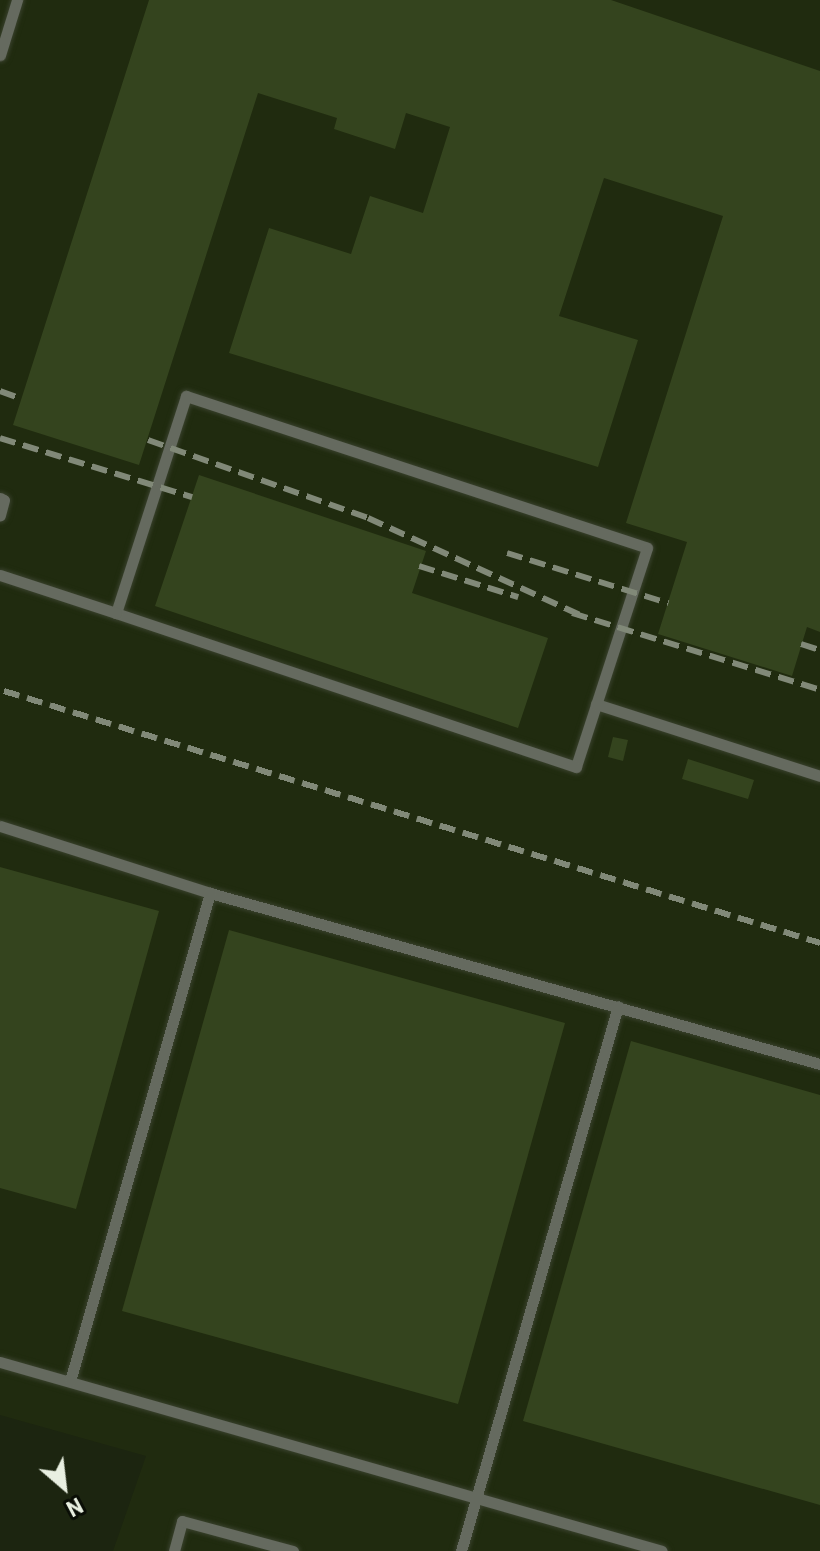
<!DOCTYPE html>
<style>
body{margin:0}
#map{position:relative;width:820px;height:1551px;overflow:hidden;background:#1c2510;font-family:Barlow,sans-serif}
div>[style]{position:absolute}
[style*='--x']{left:calc(var(--x)*1px);top:calc(var(--y)*1px);width:calc(var(--w)*1px);rotate:calc(var(--a)*1deg)}
.built>*{inset:0;background:#202b0f}
.building>*{inset:0;background:#34441e}
.roads{filter:drop-shadow(0 0 2px #39412d) drop-shadow(0 0 2px #39412d)}
.service>*{height:11px;margin:-5.5px;padding:0 5.5px;transform-origin:5.5px;border-radius:5.5px;background:#656a5f}
.rail>*{height:6px;margin-top:-3px;transform-origin:0;background:repeating-linear-gradient(90deg,#818978 0 16px,transparent 0 24px)}
span{translate:-50% -50%;white-space:nowrap;text-align:center;line-height:1.15;-webkit-text-stroke:6px #090d05;paint-order:stroke}
.north{position:absolute;left:24px;top:1447px;width:80px;height:80px;-webkit-text-stroke:6px #090d05;paint-order:stroke;rotate:152deg;font-size:22px;font-weight:700;line-height:32px;text-align:center;color:#e8efe1}
.north::after{content:'';display:block;margin:auto;width:28px;height:36px;background:#e8efe1;clip-path:polygon(50% 0,100% 100%,50% 72%,0 100%)}
</style>
<div id="map">
<div class="built">
<i style="clip-path:polygon(0 0,820px 0,820px 1551px,113px 1551px,146px 1456px,0 1415px)"></i>
</div>
<div class="building">
<i style="clip-path:polygon(149px 0,611px 0,820px 71px,820px 632px,807px 627px,792px 676px,658px 634px,687px 542px,626px 523px,723px 216px,604px 178px,559px 316px,638px 340px,598px 467px,229px 353px,269px 228px,351px 254px,370px 196px,423px 213px,450px 127px,406px 113px,395px 149px,334px 129px,337px 118px,258px 93px,139px 465px,13px 425px)"></i>
<i style="clip-path:polygon(199px 475px,426px 551px,412px 593px,548px 638px,518px 728px,155px 606px)"></i>
<i style="clip-path:polygon(613px 737px,628px 740px,623px 761px,608px 757px)"></i>
<i style="clip-path:polygon(688px 759px,754px 780px,748px 799px,682px 779px)"></i>
<i style="clip-path:polygon(0 867px,159px 911px,76px 1209px,0 1188px)"></i>
<i style="clip-path:polygon(229px 930px,565px 1023px,458px 1404px,122px 1311px)"></i>
<i style="clip-path:polygon(631px 1041px,820px 1095px,820px 1505px,523px 1421px)"></i>
</div>
<div class="roads">
<div class="service">
<i style="--x:0;--y:55;--w:58;--a:-72.8"></i>
<i style="--x:186;--y:396;--w:485;--a:18.2"></i>
<i style="--x:647;--y:548;--w:230;--a:108"></i>
<i style="--x:576;--y:767;--w:485;--a:-161.5"></i>
<i style="--x:116;--y:613;--w:228;--a:-72.1"></i>
<i style="--x:0;--y:498;--w:4;--a:27"></i>
<i style="--x:4;--y:500;--w:16;--a:105"></i>
<i style="--x:0;--y:575;--w:122;--a:18.1"></i>
<i style="--x:596;--y:704;--w:235;--a:17.8"></i>
<i style="--x:0;--y:826;--w:220;--a:17.7"></i>
<i style="--x:210;--y:893;--w:634;--a:15.66"></i>
<i style="--x:0;--y:1362;--w:688;--a:15.93"></i>
<i style="--x:70;--y:1381;--w:508;--a:-73.99"></i>
<i style="--x:174;--y:1551;--w:31;--a:-75"></i>
<i style="--x:182;--y:1521;--w:115;--a:15.1"></i>
<i style="--x:461;--y:1551;--w:567;--a:-73.93"></i>
</div>
</div>
<div class="rail">
<i style="--x:0;--y:391;--w:23;--a:20"></i>
<i style="--x:0;--y:438;--w:201;--a:17.1"></i>
<i style="--x:148;--y:440;--w:233;--a:19.5"></i>
<i style="--x:368;--y:518;--w:235;--a:24.6"></i>
<i style="--x:507;--y:553;--w:169;--a:17.3"></i>
<i style="--x:419;--y:566;--w:104;--a:17.4"></i>
<i style="--x:572;--y:613;--w:260;--a:17.2"></i>
<i style="--x:801;--y:644;--w:20;--a:18"></i>
<i style="--x:4;--y:691;--w:854;--a:17.16"></i>
</div>
<div class="north">N</div>
</div>
